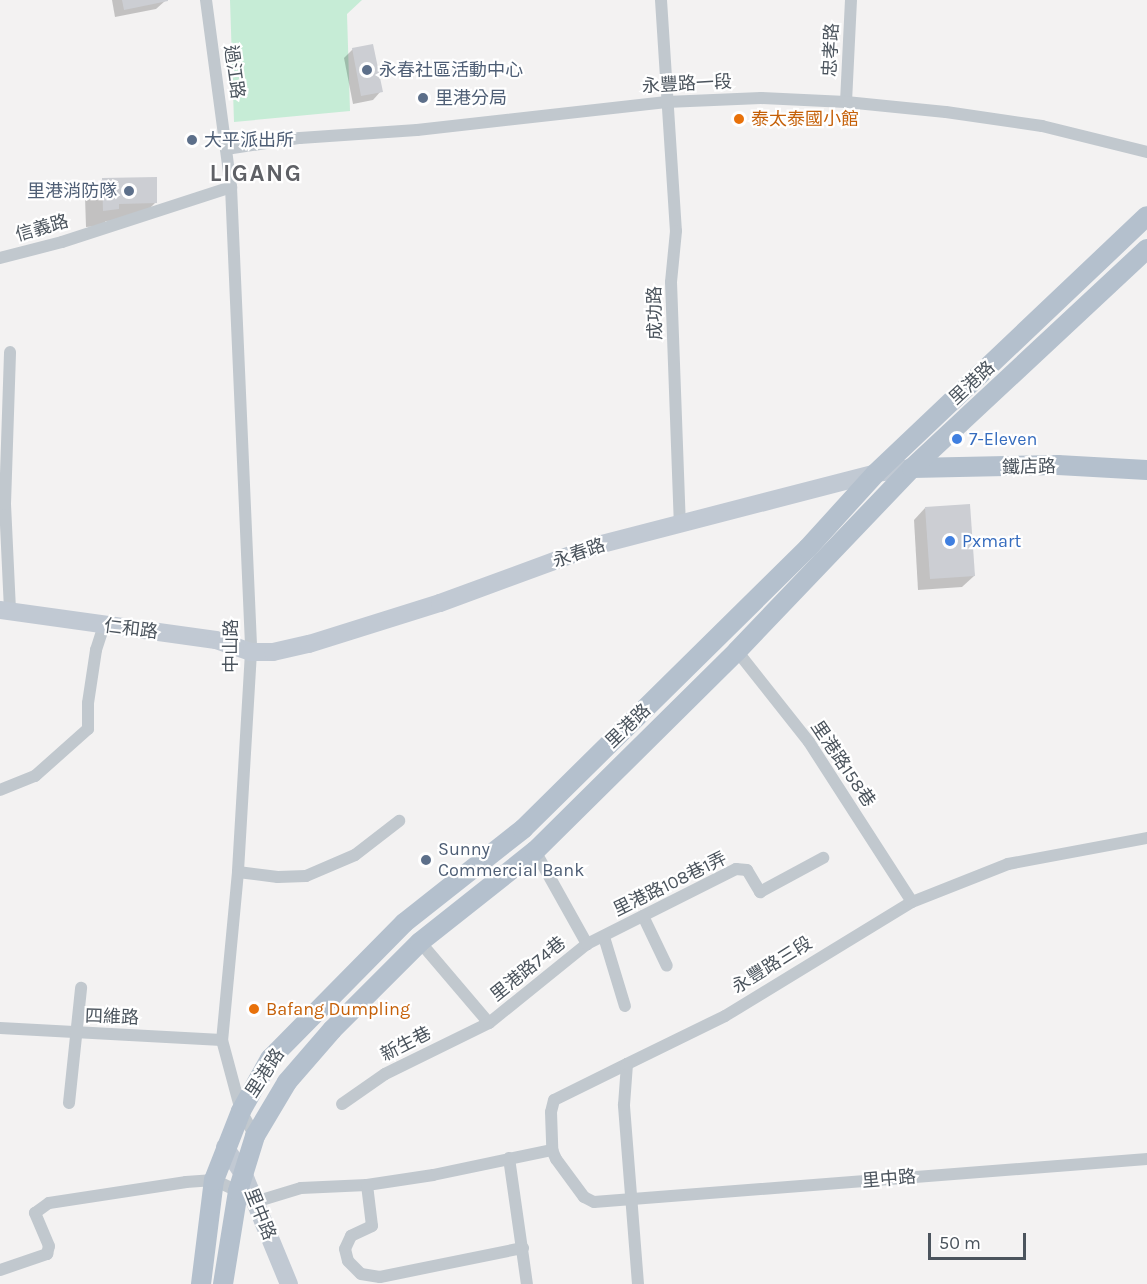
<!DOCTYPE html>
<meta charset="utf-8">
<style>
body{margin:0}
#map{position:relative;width:1147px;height:1284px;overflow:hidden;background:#f3f2f2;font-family:Karla,"Noto Sans TC",sans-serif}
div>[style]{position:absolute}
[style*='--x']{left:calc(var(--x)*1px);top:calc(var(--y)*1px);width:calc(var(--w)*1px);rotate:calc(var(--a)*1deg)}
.green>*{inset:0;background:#c6ecd6}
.shadow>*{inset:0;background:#0003}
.building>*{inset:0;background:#ccced3}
.street>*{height:12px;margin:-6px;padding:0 6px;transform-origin:6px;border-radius:6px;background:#c1c8ce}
.secondary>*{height:18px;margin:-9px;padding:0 9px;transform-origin:9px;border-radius:9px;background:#c1c9d3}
.primary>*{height:20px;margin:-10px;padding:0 10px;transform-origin:10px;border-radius:10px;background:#b4c0cd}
.dots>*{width:16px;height:16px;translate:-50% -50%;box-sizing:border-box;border:3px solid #fff;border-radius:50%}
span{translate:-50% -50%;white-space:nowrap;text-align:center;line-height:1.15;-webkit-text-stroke:4.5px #fff;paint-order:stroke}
.street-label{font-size:18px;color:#4b545d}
.service-label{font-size:18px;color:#4e5e75}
.left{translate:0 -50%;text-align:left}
.right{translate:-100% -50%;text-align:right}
.food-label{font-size:18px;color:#c56008}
.shop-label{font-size:18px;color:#366cbe}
.district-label{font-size:24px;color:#5f6166;font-weight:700;letter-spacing:1.5px}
.scale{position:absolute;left:928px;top:1233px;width:98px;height:27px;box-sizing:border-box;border:3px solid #4b545d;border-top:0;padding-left:8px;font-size:18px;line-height:21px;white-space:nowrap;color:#4b545d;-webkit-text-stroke:4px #fff;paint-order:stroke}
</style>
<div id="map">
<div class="green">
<i style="clip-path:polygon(230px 0,362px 0,347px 14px,350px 111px,234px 122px)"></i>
</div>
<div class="shadow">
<i style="clip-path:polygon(112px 0,164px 0,165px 1px,156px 9px,115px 17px)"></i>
<i style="clip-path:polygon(353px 49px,381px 91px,373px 100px,353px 104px,344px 58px)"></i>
<i style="clip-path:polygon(102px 180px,155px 203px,138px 220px,106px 221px,100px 226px,86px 227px,85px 197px)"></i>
<i style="clip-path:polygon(925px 508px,974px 576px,962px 587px,918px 590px,914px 520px)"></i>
</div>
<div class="building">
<i style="clip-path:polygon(122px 0,168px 0,168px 1px,124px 10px)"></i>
<i style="clip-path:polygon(373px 44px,383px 92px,361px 96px,352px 48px)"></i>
<i style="clip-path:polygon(157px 177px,157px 203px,119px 204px,119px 209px,103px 211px,102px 178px)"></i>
<i style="clip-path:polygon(970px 504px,975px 576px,930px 579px,925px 507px)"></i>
</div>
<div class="street">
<i style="--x:206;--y:0;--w:189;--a:82.4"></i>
<i style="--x:231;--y:187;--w:465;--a:87.5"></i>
<i style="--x:251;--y:652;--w:220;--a:93.4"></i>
<i style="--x:238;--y:872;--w:169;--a:95.4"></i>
<i style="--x:222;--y:1040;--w:73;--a:75"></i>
<i style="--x:241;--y:1111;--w:29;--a:61"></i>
<i style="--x:661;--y:0;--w:231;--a:86.3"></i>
<i style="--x:676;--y:231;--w:51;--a:95.6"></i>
<i style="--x:671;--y:282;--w:241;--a:87.9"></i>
<i style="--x:846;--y:102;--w:102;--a:-87.2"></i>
<i style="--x:226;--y:149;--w:75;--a:-8.5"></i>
<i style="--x:300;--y:138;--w:117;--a:-3.9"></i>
<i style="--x:417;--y:130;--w:251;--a:-6.4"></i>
<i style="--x:666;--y:102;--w:95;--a:-2.4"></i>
<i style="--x:761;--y:98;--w:85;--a:2.7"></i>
<i style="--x:846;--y:102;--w:100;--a:5.7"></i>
<i style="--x:946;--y:112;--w:97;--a:8.3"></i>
<i style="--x:1042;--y:126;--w:108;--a:13.9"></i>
<i style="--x:0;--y:258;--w:64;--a:-14.5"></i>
<i style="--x:62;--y:242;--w:178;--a:-18"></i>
<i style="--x:10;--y:610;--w:106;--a:-92.7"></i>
<i style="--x:5;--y:504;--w:152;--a:-88.1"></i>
<i style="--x:737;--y:651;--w:116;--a:51.6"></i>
<i style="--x:809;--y:742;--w:190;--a:57.2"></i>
<i style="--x:0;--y:790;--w:38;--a:-22"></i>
<i style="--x:35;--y:776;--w:71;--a:-41.6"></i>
<i style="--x:88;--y:729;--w:26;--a:-90"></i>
<i style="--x:88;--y:703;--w:54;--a:-81.4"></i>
<i style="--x:96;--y:650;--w:25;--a:-72"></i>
<i style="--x:535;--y:851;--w:107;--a:60.8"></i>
<i style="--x:238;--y:872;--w:40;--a:7.1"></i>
<i style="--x:278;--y:877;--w:28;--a:-2"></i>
<i style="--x:306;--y:876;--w:53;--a:-23.2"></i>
<i style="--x:355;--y:855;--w:56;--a:-37.7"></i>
<i style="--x:643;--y:916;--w:55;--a:64.4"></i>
<i style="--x:604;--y:937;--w:72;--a:73.1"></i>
<i style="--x:420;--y:942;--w:106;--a:49.6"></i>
<i style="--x:0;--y:1028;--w:222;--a:3.1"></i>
<i style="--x:627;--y:1064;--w:81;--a:153.7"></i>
<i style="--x:554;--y:1100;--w:12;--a:104"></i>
<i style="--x:551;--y:1112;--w:38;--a:88"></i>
<i style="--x:552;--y:1150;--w:10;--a:66"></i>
<i style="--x:556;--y:1159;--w:47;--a:53.6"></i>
<i style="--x:584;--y:1197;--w:11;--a:27"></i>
<i style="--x:594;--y:1202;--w:555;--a:-4.45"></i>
<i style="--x:69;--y:1103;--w:116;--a:-84"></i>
<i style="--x:342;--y:1104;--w:52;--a:-34.9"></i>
<i style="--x:385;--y:1074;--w:116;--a:-26.1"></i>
<i style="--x:489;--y:1023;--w:126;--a:-38.9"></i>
<i style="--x:587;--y:944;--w:167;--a:-26.7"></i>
<i style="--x:736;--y:869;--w:11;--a:5"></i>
<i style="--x:747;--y:870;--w:26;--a:59"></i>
<i style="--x:760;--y:892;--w:72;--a:-28.4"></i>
<i style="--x:509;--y:1158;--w:127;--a:81.9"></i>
<i style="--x:367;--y:1185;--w:41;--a:83"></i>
<i style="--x:372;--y:1226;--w:23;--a:155"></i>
<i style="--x:351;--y:1236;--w:14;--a:115"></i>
<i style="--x:345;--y:1249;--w:12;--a:76"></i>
<i style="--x:348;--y:1261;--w:18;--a:45"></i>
<i style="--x:361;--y:1274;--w:19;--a:9"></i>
<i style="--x:380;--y:1277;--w:146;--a:-11.5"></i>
<i style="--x:255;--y:1202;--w:48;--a:-16.9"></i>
<i style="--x:301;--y:1188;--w:66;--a:-2.6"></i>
<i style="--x:367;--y:1185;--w:67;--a:-8.6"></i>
<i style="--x:433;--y:1175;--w:122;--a:-11.9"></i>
<i style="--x:0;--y:1270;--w:50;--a:-18.8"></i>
<i style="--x:47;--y:1254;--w:8;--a:-76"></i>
<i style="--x:49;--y:1246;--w:36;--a:-113"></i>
<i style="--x:35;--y:1213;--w:17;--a:-36"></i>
<i style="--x:49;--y:1203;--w:139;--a:-8.7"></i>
<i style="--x:186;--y:1182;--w:28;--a:-4"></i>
<i style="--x:214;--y:1180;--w:26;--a:25"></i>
<i style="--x:638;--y:1284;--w:180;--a:-94.5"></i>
<i style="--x:624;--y:1105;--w:41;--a:-85.8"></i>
<i style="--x:627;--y:1064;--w:109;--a:-26.1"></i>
<i style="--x:725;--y:1016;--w:219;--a:-31.4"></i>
<i style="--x:912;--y:902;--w:103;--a:-21.6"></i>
<i style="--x:1008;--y:864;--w:141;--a:-10.6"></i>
</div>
<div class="secondary">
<i style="--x:0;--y:610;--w:218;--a:7.9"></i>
<i style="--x:216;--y:640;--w:37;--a:19"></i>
<i style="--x:251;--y:652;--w:22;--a:0"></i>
<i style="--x:273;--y:652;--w:37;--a:-13"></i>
<i style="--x:309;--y:644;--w:137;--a:-17.4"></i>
<i style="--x:440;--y:603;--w:168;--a:-20.2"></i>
<i style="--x:598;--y:545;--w:287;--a:-14.5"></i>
<i style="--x:876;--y:473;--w:36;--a:-8"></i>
<i style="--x:225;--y:1147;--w:34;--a:56"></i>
<i style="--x:244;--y:1175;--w:118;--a:67.6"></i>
</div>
<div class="primary">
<i style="--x:912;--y:468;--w:146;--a:-1.2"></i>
<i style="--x:1058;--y:465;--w:89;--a:3.2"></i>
<i style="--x:201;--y:1284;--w:105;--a:-82.9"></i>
<i style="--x:214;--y:1180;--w:74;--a:-68.6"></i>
<i style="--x:241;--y:1111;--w:60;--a:-60.9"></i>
<i style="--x:270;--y:1059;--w:191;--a:-45.4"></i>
<i style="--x:404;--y:923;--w:152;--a:-38.3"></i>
<i style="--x:523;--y:829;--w:400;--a:-44.6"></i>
<i style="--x:808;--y:548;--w:101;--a:-47.8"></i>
<i style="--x:876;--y:473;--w:373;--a:-43.5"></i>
<i style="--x:223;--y:1284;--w:94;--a:-80.8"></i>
<i style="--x:238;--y:1191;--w:58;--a:-72.8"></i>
<i style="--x:255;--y:1136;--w:63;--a:-59.3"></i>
<i style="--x:287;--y:1082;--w:69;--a:-49.1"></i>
<i style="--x:332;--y:1030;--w:124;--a:-45"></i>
<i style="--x:420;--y:942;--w:147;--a:-38.4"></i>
<i style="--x:535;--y:851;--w:284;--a:-44.7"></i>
<i style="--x:737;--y:651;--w:253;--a:-46.3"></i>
<i style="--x:912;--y:468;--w:321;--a:-43"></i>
</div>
<div class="dots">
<i style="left:367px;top:70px;background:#5c6f8a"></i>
<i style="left:423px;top:98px;background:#5c6f8a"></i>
<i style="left:739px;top:119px;background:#e8710a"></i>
<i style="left:192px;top:140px;background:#5c6f8a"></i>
<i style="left:129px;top:191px;background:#5c6f8a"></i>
<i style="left:957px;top:439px;background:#3f7fe0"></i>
<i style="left:950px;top:541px;background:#3f7fe0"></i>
<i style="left:426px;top:860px;background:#5c6f8a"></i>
<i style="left:254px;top:1009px;background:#e8710a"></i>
</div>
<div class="street-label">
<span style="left:831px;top:50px;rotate:-87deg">忠孝路</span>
<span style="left:234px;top:72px;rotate:82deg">過江路</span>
<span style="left:687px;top:84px;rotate:-3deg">永豐路一段</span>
<span style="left:42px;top:228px;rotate:-16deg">信義路</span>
<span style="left:655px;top:313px;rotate:-91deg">成功路</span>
<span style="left:972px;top:383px;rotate:-43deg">里港路</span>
<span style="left:1029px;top:467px;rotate:-1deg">鐵店路</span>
<span style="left:579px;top:553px;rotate:-19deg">永春路</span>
<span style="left:131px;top:629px;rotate:7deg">仁和路</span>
<span style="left:231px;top:646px;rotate:-90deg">中山路</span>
<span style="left:628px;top:726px;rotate:-44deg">里港路</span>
<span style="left:843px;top:764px;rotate:56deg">里港路158巷</span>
<span style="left:670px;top:884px;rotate:-26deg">里港路108巷1弄</span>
<span style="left:772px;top:965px;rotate:-32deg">永豐路三段</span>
<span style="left:528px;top:969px;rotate:-39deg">里港路74巷</span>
<span style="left:112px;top:1017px;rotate:2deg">四維路</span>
<span style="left:406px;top:1044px;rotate:-27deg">新生巷</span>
<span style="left:265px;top:1073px;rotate:-57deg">里港路</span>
<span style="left:889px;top:1179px;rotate:-5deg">里中路</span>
<span style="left:260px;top:1214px;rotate:68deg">里中路</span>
</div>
<div class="service-label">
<span class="left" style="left:379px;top:70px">永春社區活動中心</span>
<span class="left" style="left:435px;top:98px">里港分局</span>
<span class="left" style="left:204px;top:140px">大平派出所</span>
<span class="right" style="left:117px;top:191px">里港消防隊</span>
<span class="left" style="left:438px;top:860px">Sunny<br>Commercial Bank</span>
</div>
<div class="food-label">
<span class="left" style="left:751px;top:119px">泰太泰國小館</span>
<span class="left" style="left:266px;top:1009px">Bafang Dumpling</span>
</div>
<div class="shop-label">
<span class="left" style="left:969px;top:439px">7-Eleven</span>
<span class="left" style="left:962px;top:541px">Pxmart</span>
</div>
<div class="district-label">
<span style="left:256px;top:174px">LIGANG</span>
</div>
<div class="scale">50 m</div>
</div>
